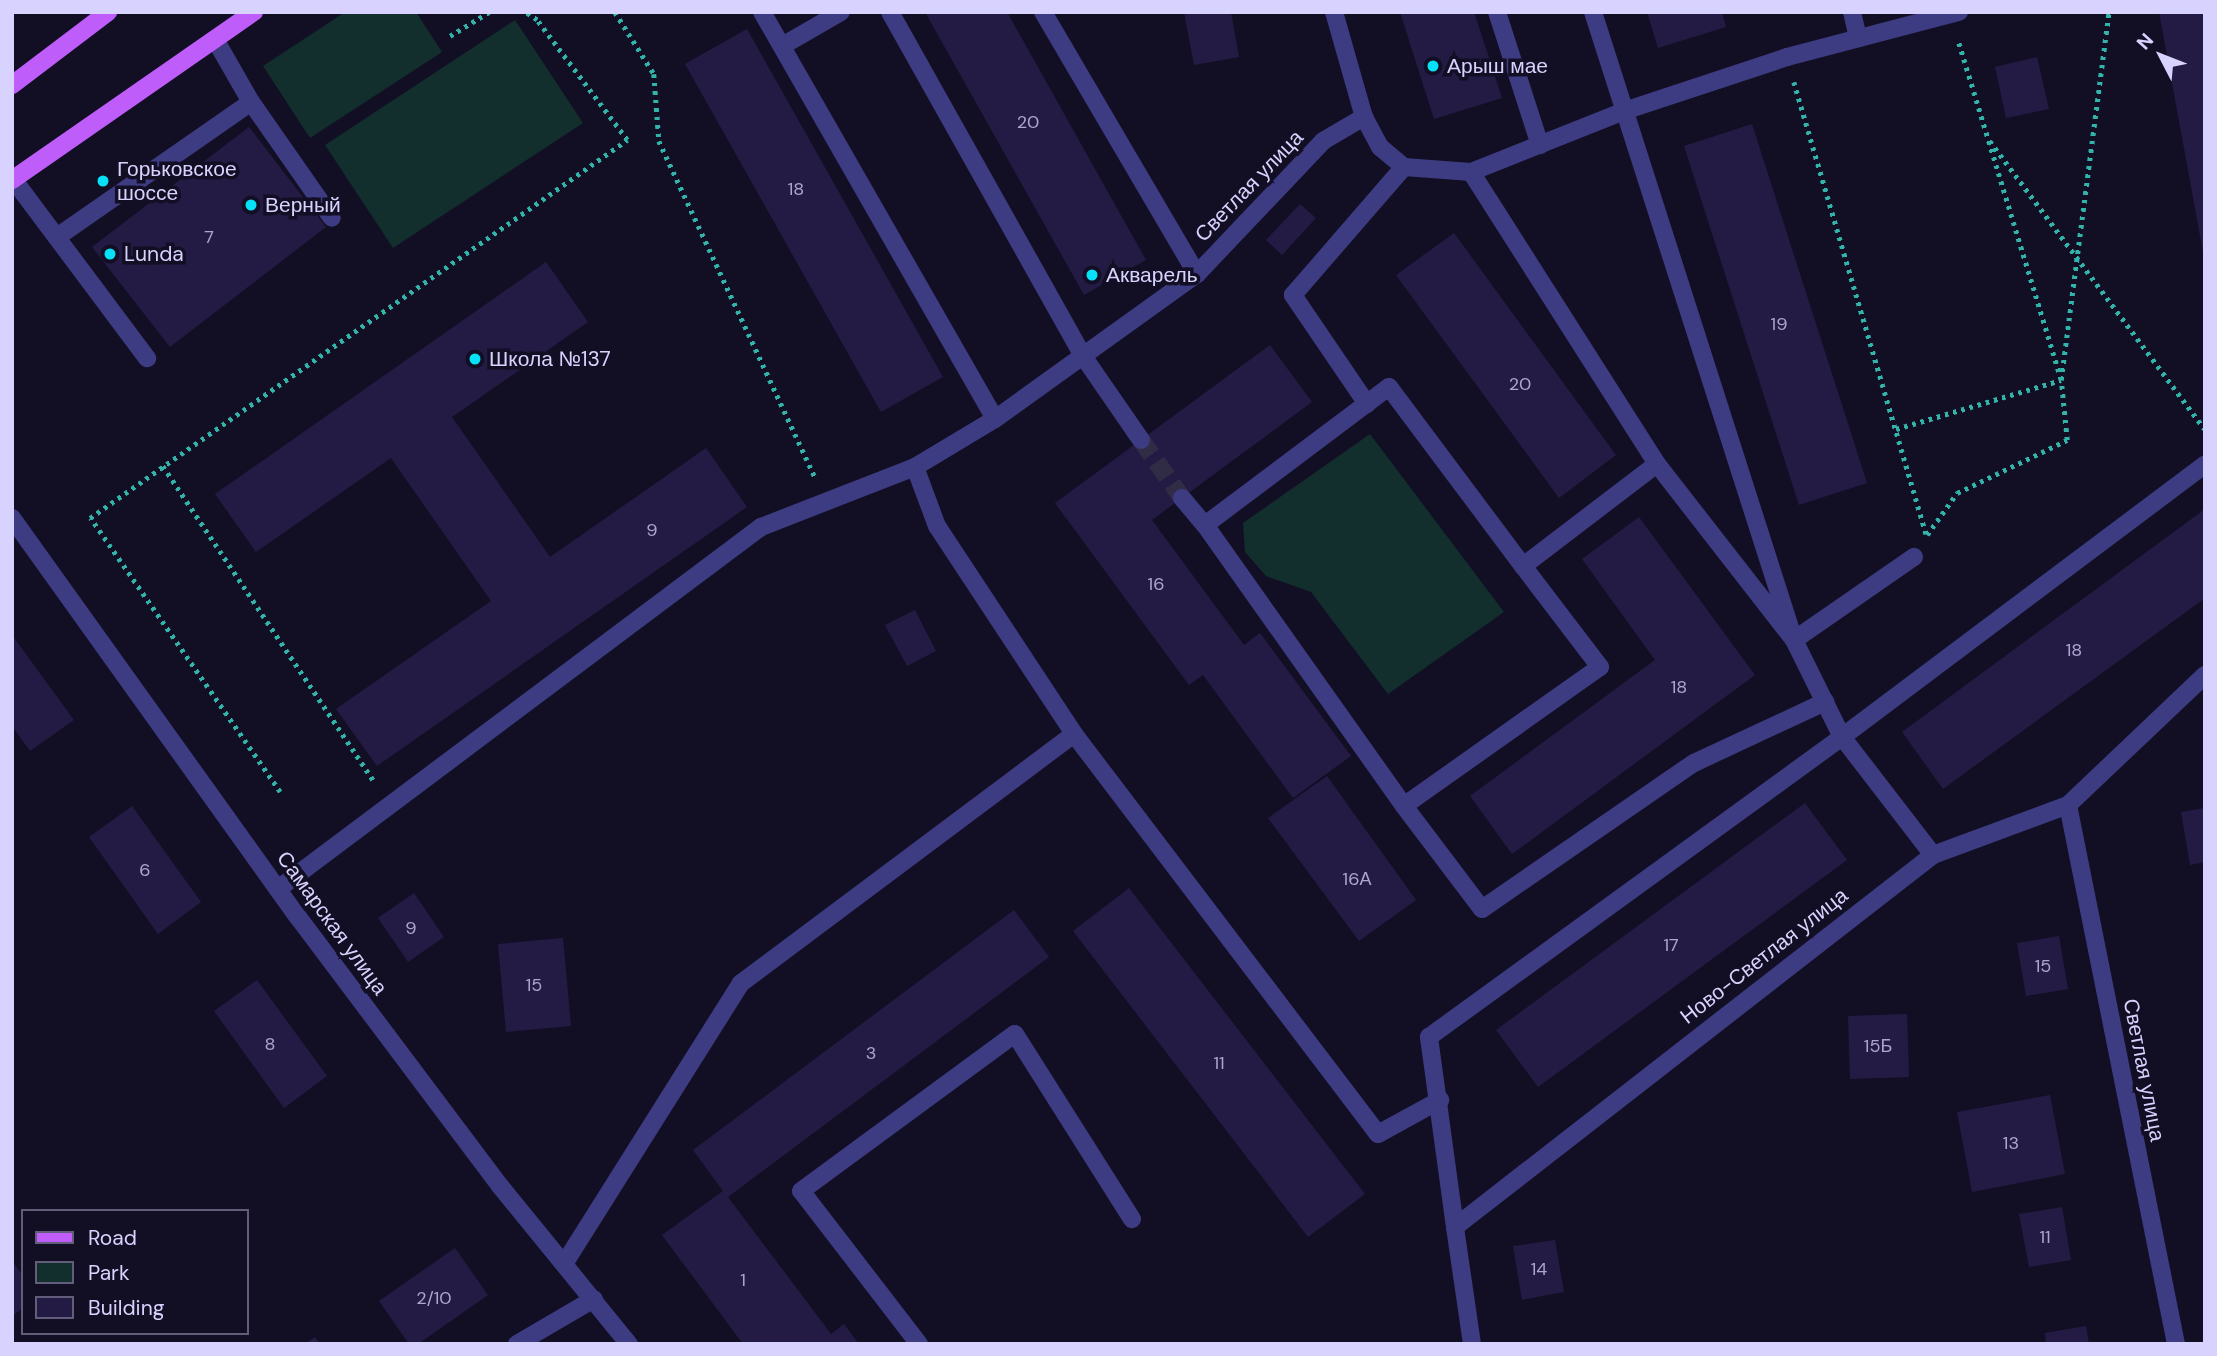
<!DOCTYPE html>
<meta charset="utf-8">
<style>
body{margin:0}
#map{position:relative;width:2217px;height:1356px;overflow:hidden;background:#120f24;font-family:"DM Sans",sans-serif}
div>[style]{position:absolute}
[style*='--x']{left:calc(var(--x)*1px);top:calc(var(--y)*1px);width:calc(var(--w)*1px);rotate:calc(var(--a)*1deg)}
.green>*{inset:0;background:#122e2d}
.building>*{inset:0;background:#241b45}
.minor-tunnel>*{height:18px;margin-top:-9px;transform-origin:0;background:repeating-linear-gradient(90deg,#302c45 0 18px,transparent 0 27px)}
.path>*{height:4.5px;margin-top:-2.25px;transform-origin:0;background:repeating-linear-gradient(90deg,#32b4ab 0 3.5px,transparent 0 8.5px)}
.minor>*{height:18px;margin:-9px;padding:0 9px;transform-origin:9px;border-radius:9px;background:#3d3b82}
.major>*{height:18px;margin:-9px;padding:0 9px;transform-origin:9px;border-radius:9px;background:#bf5dfb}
.dots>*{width:19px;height:19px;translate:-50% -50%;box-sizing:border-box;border:4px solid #120f24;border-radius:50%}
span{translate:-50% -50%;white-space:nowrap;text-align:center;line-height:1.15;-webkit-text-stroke:7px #120f24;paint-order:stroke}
.number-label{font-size:18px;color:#aba5d0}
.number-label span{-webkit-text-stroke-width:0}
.poi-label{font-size:21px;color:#d8d3fe}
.left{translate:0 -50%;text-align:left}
.street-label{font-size:21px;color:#d8d3fe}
.frame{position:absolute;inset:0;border:14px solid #d8d3fe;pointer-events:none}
.legend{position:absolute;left:21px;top:1209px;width:228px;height:126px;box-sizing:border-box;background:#120f24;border:2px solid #615d7b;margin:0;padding:9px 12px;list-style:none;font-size:21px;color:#d8d3fe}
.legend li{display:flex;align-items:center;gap:14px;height:35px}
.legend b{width:35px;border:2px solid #615d7b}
.north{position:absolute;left:2126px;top:21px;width:70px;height:70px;-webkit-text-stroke:5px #120f24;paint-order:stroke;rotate:312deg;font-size:19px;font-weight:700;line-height:28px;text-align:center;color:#d8d3fe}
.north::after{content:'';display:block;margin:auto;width:24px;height:32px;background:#d8d3fe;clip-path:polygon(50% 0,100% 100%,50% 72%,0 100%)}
</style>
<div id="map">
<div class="green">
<i style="clip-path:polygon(345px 12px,416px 12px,442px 52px,310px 138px,263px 66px)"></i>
<i style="clip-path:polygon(515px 20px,583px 123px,393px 248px,325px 145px)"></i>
<i style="clip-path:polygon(1370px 434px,1504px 612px,1388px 694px,1311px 592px,1266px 576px,1245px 552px,1243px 523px)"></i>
</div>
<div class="building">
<i style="clip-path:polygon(925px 12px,1007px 12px,1146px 260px,1084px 295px)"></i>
<i style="clip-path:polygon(1184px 12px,1231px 12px,1239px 57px,1194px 65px)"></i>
<i style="clip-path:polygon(1400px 12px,1474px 12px,1502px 98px,1434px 119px)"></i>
<i style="clip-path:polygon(1647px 12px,1722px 12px,1726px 27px,1658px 48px)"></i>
<i style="clip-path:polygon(2159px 12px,2205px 12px,2205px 252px,2203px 252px)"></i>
<i style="clip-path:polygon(747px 29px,943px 377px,881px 412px,685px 64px)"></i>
<i style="clip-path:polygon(2037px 57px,2049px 109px,2006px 118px,1995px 67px)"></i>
<i style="clip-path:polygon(1752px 124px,1867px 483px,1799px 505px,1684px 146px)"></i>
<i style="clip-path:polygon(249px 127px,326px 227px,170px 347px,92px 247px)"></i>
<i style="clip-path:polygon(1300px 204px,1316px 218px,1282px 255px,1266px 240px)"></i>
<i style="clip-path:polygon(1454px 233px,1616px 455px,1559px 498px,1396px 275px)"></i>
<i style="clip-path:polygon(546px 262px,588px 322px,452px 417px,550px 557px,706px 448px,747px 507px,377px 766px,336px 709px,491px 601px,391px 458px,256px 552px,215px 494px)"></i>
<i style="clip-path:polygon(1270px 345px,1312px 402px,1152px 520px,1244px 645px,1260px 633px,1351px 756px,1293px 798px,1203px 675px,1189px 685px,1055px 503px)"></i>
<i style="clip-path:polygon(2205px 509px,2205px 598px,1943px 789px,1902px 732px)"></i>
<i style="clip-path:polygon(1639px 517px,1755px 675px,1512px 854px,1470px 796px,1655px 660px,1582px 559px)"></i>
<i style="clip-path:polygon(915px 610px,936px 651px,907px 666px,885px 625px)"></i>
<i style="clip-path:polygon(12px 635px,74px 720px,30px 751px,12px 726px)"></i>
<i style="clip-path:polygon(1327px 776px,1416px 900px,1359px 941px,1268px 818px)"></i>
<i style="clip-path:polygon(1805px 803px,1847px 860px,1538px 1087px,1496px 1030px)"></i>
<i style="clip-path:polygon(132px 806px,201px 902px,158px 934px,89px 837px)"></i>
<i style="clip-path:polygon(2205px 808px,2205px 862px,2190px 865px,2181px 812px)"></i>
<i style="clip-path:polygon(1129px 888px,1365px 1194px,1308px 1237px,1073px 931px)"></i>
<i style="clip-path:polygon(414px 893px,444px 937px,408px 962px,378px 918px)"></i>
<i style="clip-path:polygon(1014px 910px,1049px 957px,728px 1197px,831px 1334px,844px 1324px,859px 1344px,743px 1344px,662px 1235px,723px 1191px,693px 1150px)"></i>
<i style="clip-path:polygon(2059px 936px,2068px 989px,2026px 996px,2017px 943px)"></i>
<i style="clip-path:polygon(563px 938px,571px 1026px,506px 1032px,498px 944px)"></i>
<i style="clip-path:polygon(257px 980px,327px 1076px,284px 1108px,214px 1011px)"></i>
<i style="clip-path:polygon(1907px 1014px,1909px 1077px,1850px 1079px,1848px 1016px)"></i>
<i style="clip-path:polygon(2050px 1095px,2065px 1174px,1972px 1192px,1957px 1112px)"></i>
<i style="clip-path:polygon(2062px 1207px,2071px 1260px,2029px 1267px,2019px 1214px)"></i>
<i style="clip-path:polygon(1555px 1240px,1564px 1292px,1522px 1300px,1513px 1246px)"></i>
<i style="clip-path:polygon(455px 1248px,488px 1295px,418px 1344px,409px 1344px,379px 1301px)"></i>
<i style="clip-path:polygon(12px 1261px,23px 1276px,23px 1308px,12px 1316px)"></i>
<i style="clip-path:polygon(2086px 1326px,2089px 1344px,2046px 1344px,2045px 1333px)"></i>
<i style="clip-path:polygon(315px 1337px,320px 1344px,305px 1344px)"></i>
</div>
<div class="minor-tunnel">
<i style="--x:1141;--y:440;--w:71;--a:54.7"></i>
</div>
<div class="path">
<i style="--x:615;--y:12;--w:73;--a:57.8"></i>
<i style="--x:654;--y:74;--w:67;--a:85.7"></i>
<i style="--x:659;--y:141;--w:370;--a:65.1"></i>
<i style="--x:450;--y:36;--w:46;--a:-31.6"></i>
<i style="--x:1794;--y:82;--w:471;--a:73.7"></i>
<i style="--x:1990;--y:141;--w:359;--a:53.3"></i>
<i style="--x:1896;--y:429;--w:172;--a:-16.5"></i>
<i style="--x:2061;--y:380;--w:355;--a:-106.9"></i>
<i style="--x:163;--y:466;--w:381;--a:56.2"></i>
<i style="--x:1927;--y:535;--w:52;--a:-54.5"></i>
<i style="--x:1957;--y:493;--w:122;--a:-25.7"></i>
<i style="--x:2067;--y:440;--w:60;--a:-95.7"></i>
<i style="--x:2061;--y:380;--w:371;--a:-82.6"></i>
<i style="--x:280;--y:792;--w:333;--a:-124.7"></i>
<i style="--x:90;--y:518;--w:657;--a:-35.14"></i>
<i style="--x:627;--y:140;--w:150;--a:-126.9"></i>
<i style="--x:537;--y:20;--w:14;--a:-146"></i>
</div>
<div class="minor">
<i style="--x:762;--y:12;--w:469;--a:60.2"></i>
<i style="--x:890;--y:12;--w:394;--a:60.7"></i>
<i style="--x:1083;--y:356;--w:102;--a:55.4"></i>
<i style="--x:1043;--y:12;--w:304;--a:59.6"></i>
<i style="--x:1334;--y:12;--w:109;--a:74.1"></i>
<i style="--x:1497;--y:12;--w:140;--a:72.1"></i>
<i style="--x:1593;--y:12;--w:659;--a:72.25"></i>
<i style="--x:1794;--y:640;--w:146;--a:-34.7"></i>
<i style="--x:1852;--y:12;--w:27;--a:77"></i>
<i style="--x:216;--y:41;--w:70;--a:60.2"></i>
<i style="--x:782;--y:46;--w:68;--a:-30"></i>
<i style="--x:13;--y:179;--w:224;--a:53.2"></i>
<i style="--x:57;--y:237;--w:236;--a:-34.8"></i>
<i style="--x:251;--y:102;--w:141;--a:55.1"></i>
<i style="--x:1367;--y:404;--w:132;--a:-124.2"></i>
<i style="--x:1293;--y:295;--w:169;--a:-49.1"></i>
<i style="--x:915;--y:467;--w:93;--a:-31"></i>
<i style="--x:995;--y:419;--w:249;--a:-35.7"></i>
<i style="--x:1197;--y:274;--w:183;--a:-46.5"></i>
<i style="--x:1323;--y:141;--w:48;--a:-30.3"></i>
<i style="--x:1364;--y:117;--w:34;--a:62"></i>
<i style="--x:1380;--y:147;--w:31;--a:40"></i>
<i style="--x:1404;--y:167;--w:67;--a:4.3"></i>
<i style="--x:1471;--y:172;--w:165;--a:-21.7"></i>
<i style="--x:1624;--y:111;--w:172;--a:-18.3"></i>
<i style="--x:1787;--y:57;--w:178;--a:-14.7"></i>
<i style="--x:1182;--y:498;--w:35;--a:50"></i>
<i style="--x:12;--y:518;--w:491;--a:54.4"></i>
<i style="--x:298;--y:917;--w:336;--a:53.1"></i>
<i style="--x:500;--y:1186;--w:204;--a:50.8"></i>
<i style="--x:1523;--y:566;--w:127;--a:52.7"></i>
<i style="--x:1600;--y:667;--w:240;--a:144.7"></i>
<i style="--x:1404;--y:806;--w:129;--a:52.9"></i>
<i style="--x:1482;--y:909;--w:257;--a:-34.6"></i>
<i style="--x:1694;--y:763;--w:145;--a:-25"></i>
<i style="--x:1074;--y:734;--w:502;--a:52.77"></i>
<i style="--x:1378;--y:1134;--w:71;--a:-28.7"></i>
<i style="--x:2068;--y:805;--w:550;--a:78.67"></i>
<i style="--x:1404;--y:806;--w:344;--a:-125.3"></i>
<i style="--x:1205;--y:525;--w:230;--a:-36.9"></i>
<i style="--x:1389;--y:387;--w:224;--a:53.2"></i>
<i style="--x:1523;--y:566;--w:168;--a:-37.3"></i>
<i style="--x:1933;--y:855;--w:149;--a:-127.6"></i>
<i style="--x:1842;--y:737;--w:454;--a:-36.9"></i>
<i style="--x:278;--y:889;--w:604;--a:-36.85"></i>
<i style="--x:761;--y:527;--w:165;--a:-21.3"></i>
<i style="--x:915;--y:467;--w:63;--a:69.6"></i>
<i style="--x:937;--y:526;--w:249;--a:56.6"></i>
<i style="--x:1074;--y:734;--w:416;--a:143.2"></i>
<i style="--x:741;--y:983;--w:330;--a:122.2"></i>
<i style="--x:1455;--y:1227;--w:192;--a:-97.8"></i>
<i style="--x:1429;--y:1037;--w:510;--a:-35.99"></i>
<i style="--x:1842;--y:737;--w:108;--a:-116.3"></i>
<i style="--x:1794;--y:640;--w:223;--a:-127.9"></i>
<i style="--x:1657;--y:464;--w:346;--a:-122.5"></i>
<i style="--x:517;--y:1344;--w:89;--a:-30.3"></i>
<i style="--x:919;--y:1344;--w:193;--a:-127.6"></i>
<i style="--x:801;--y:1191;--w:265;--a:-36.3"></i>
<i style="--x:1015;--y:1034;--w:219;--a:57.7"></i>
<i style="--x:1472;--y:1344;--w:118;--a:-98.3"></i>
<i style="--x:1455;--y:1227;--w:606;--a:-37.89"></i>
<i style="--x:1933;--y:855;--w:144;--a:-20.3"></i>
<i style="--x:2068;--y:805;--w:189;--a:-43.5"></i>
</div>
<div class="major">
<i style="--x:12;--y:85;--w:121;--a:-37.2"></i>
<i style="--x:12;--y:180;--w:295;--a:-34.8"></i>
</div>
<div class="dots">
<i style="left:1433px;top:66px;background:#06e1f8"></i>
<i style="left:103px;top:181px;background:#06e1f8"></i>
<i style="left:251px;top:205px;background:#06e1f8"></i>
<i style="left:110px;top:254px;background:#06e1f8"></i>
<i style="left:1092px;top:275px;background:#06e1f8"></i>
<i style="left:475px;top:359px;background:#06e1f8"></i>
</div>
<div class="number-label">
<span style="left:1028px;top:122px">20</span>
<span style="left:796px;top:189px">18</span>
<span style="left:209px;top:237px">7</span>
<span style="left:1779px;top:324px">19</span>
<span style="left:1520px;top:384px">20</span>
<span style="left:652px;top:530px">9</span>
<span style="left:1156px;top:584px">16</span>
<span style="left:2074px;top:650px">18</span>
<span style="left:1679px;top:687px">18</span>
<span style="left:145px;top:870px">6</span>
<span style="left:1357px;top:879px">16А</span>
<span style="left:411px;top:928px">9</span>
<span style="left:1671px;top:945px">17</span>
<span style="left:2043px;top:966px">15</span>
<span style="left:534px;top:985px">15</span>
<span style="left:270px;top:1044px">8</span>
<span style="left:1878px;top:1046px">15Б</span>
<span style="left:871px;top:1053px">3</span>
<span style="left:1219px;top:1063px">11</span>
<span style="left:2011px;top:1143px">13</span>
<span style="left:2045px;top:1237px">11</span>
<span style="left:1539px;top:1269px">14</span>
<span style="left:743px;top:1280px">1</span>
<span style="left:434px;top:1298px">2/10</span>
</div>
<div class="poi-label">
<span class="left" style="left:1447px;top:66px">Арыш мае</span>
<span class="left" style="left:117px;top:181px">Горьковское<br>шоссе</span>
<span class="left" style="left:265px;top:205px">Верный</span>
<span class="left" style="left:124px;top:254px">Lunda</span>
<span class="left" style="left:1106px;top:275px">Акварель</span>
<span class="left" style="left:489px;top:359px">Школа №137</span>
</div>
<div class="street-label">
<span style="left:1249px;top:186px;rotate:-46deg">Светлая улица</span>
<span style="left:332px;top:923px;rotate:54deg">Самарская улица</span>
<span style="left:1764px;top:956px;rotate:-38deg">Ново-Светлая улица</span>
<span style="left:2144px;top:1070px;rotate:79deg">Светлая улица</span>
</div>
<div class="frame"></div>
<ul class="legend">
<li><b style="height:9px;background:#bf5dfb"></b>Road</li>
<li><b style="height:19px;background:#122e2d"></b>Park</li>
<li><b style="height:19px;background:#241b45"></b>Building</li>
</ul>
<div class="north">N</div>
</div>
